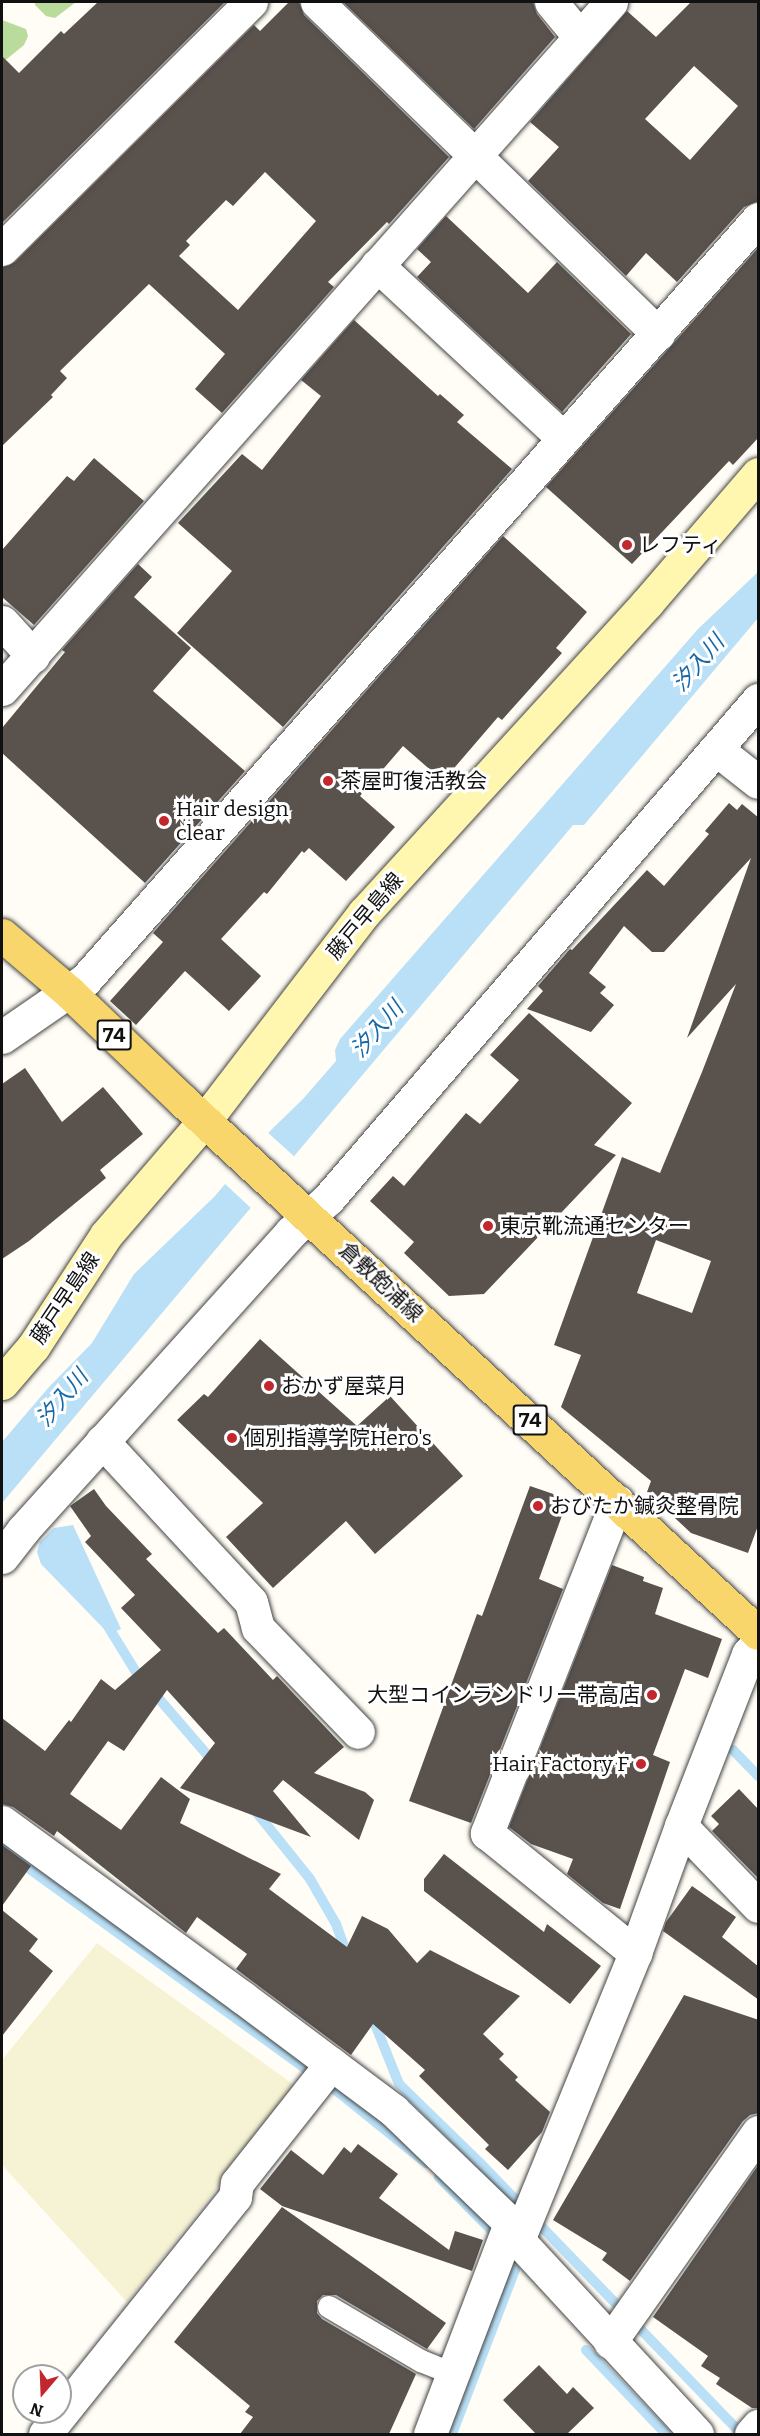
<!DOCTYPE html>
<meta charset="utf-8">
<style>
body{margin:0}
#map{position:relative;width:760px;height:2436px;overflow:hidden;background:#fffdf5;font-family:Bitter,"Noto Sans JP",serif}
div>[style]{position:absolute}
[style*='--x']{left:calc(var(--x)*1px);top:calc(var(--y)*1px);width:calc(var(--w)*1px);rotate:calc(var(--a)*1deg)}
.farmland>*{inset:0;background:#f6f3d4}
.forest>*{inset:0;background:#b9dc9c}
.water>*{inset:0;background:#b9e0f7}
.pier>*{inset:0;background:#fffdf5}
.stream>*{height:10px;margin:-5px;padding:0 5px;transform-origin:5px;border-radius:5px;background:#b9e0f7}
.building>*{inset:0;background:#5a524d}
.roads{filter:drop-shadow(0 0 2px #444) drop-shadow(0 0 2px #444)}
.service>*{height:22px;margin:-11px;padding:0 11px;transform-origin:11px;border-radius:11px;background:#fff}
.minor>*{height:33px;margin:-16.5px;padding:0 16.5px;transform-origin:16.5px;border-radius:16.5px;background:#fff}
.secondary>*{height:33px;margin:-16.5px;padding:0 16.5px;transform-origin:16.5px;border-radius:16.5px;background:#fff6b0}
.primary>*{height:33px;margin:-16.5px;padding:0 16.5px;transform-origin:16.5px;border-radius:16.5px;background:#f9d66b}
.dots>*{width:16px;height:16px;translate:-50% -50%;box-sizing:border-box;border:3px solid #fff;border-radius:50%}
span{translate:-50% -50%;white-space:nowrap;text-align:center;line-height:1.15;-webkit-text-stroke:6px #fff;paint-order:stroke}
.shield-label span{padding:2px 4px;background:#fff;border:2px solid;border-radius:4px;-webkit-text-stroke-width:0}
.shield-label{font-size:20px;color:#111;font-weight:700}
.poi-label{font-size:21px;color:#111}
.left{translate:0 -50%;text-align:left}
.right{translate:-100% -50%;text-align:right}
.street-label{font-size:21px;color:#111}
.water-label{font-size:22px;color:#1768a6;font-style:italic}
.frame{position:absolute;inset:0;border:3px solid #111;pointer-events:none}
.north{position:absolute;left:12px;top:2364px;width:60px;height:60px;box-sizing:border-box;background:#fff;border:2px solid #a0a0a0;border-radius:50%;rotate:199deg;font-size:16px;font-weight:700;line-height:24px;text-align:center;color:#111}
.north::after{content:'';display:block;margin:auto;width:21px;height:27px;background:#c4262e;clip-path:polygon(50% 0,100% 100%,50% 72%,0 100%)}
</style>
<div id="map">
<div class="farmland">
<i style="clip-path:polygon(97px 1943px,297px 2087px,127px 2302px,2px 2165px,2px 2060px)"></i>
</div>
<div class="forest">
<i style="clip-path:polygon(35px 2px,76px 2px,55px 18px,46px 16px,35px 5px)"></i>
<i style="clip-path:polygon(2px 20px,26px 29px,28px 36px,24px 45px,2px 63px)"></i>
</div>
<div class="water">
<i style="clip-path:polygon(758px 572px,758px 618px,584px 825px,573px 825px,2px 1503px,2px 1442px,49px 1387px,92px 1343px,134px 1274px,214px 1197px,271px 1130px,303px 1099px,336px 1061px,335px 1050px,340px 1039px,698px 629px)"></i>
<i style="clip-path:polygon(73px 1525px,121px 1629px,109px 1634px,41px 1564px,37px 1552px,40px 1542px,54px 1528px)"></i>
</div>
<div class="pier">
<i style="clip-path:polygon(266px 1131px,296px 1158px,253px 1210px,223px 1182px)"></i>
</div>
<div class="stream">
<i style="--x:104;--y:1620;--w:61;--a:58.4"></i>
<i style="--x:136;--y:1672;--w:121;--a:49.3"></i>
<i style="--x:733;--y:1750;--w:36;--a:46"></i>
<i style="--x:253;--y:1808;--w:91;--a:51.2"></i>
<i style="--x:310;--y:1879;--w:52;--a:60"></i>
<i style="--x:336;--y:1924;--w:33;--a:70"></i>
<i style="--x:2;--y:1849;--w:426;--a:35.9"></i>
<i style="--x:347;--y:2099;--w:102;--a:39"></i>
<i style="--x:371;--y:2014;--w:75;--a:68.2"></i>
<i style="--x:399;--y:2084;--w:113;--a:44.3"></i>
<i style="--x:480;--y:2163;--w:377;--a:46"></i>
<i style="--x:439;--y:2177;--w:74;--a:45.5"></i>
<i style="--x:586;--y:2350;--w:116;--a:46.4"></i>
<i style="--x:452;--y:2434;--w:176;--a:-69"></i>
</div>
<div class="building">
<i style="clip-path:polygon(98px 2px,225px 2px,2px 223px,2px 56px,19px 73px,61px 31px,64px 34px)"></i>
<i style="clip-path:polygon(evenodd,289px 2px,299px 2px,304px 15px,449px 157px,389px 224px,387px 222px,328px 282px,334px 287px,222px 413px,195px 389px,225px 354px,149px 284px,60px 371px,67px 378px,51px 395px,53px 397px,2px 446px,2px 267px,15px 262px,254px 25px,260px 31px,289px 2px,265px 172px,316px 221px,238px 310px,179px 256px,190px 245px,186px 241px,226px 200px,233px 206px,265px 172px)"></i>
<i style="clip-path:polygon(343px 2px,533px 2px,537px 14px,555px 37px,474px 129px)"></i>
<i style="clip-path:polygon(evenodd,691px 2px,759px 2px,759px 201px,744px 207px,677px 282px,646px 253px,626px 276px,528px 181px,559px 147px,530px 122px,627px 11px,656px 37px,691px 2px,694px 66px,738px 106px,690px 160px,645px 119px,694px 66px)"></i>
<i style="clip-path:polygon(446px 216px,528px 293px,557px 262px,631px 334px,562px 412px,417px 277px,431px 262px,417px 249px)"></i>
<i style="clip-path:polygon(759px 247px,759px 437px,733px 465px,729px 461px,632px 564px,546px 487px)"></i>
<i style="clip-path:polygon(354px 320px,438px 396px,440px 394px,464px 415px,457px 422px,512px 469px,283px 727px,177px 633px,232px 571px,178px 523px,242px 454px,262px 470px,321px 396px,301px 380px)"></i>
<i style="clip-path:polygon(94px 458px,144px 501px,34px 625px,2px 597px,2px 550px,67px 476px,74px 481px)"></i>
<i style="clip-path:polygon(503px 536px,587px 612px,556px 648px,562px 653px,502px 720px,498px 717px,449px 774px,442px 767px,435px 774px,403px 746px,360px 796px,395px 827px,346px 881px,309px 848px,304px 853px,302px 851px,267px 894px,264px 892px,221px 939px,261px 976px,229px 1011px,185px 971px,136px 1025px,110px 1001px,163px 942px,153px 933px)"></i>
<i style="clip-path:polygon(138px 564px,152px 577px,134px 597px,191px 648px,153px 691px,245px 771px,145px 883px,2px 753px,2px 728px,65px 652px,62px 650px)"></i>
<i style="clip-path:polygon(evenodd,729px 803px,737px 810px,742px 804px,759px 818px,759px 1523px,748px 1553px,691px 1533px,647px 1492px,651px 1481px,561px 1407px,581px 1355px,554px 1345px,622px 1157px,660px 1173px,702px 1072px,736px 984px,687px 1038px,751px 858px,664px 952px,652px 952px,624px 926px,589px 973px,606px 987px,600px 993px,614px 1005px,591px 1032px,527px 1009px,543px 991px,538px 986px,570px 949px,572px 950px,647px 870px,664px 886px,709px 834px,705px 831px,729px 803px,656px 1240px,711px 1261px,692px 1313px,637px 1293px,656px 1240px)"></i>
<i style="clip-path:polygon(529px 1013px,632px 1103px,594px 1145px,616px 1155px,484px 1294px,449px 1296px,404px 1253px,414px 1242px,370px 1201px,393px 1176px,404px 1186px,466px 1113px,480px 1124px,519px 1080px,490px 1055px)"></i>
<i style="clip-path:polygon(25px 1068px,62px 1122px,103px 1087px,143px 1134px,100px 1170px,106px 1178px,29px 1241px,2px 1259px,2px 1084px)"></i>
<i style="clip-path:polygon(260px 1339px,357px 1426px,390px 1396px,463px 1476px,375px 1554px,346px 1521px,273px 1588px,226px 1537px,263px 1503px,177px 1420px,204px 1394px,208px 1397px)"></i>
<i style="clip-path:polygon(530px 1486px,568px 1499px,539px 1579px,563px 1589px,471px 1823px,409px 1801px,477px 1614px,482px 1616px)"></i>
<i style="clip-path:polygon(94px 1489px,106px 1506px,152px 1554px,146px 1559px,218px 1633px,224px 1628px,273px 1680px,277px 1676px,344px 1747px,314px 1773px,365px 1792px,374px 1800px,359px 1840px,283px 1780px,273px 1791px,311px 1837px,180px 1788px,215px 1743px,167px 1690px,124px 1751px,108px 1741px,70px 1794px,121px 1830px,161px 1777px,190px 1799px,180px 1823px,281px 1874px,269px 1889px,347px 1947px,362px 1916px,388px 1929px,417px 1963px,430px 1950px,520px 1996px,483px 2034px,504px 2054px,499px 2059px,518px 2077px,515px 2080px,550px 2112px,542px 2132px,508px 2170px,485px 2149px,489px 2145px,419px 2076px,425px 2070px,373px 2024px,351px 2055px,236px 1969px,247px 1954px,197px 1917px,186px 1933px,57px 1831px,54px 1836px,13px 1807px,2px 1804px,2px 1718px,45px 1751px,69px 1720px,71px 1722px,101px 1679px,115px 1690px,161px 1650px,121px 1608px,135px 1595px,85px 1542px,91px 1536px,70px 1506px)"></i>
<i style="clip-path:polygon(612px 1565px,644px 1577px,643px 1581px,663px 1588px,655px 1614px,722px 1639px,708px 1678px,685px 1669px,653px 1755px,670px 1762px,620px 1909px,603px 1903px,567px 1874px,573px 1859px,531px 1844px,509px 1827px)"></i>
<i style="clip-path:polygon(739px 1789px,759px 1810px,759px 1879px,712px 1831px,719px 1824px,711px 1816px)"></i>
<i style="clip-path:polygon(2px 1845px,31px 1866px,2px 1906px)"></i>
<i style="clip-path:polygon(444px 1854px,544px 1932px,547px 1924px,601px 1966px,570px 2004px,424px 1891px,424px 1879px)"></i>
<i style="clip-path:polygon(692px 1886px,736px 1917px,722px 1937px,759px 1967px,759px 2000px,663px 1931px,666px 1922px)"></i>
<i style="clip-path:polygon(2px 1910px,38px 1939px,29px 1951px,53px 1971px,2px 2036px)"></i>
<i style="clip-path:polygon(684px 1995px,759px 2020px,759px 2113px,750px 2115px,743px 2121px,630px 2281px,602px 2260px,607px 2253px,553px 2220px)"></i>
<i style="clip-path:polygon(358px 2144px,398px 2174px,379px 2198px,449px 2250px,455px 2231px,483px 2240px,472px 2271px,282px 2206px,260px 2189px,291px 2150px,323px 2175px,344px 2147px,351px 2153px)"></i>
<i style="clip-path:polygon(759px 2164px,759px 2408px,752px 2408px,716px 2384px,720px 2378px,701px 2366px,708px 2356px,653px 2317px)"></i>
<i style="clip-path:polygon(282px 2207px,446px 2323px,427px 2349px,336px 2295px,323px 2295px,317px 2301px,317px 2313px,322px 2319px,416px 2374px,389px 2434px,240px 2434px,253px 2417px,245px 2412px,250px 2406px,174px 2342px)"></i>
<i style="clip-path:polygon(539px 2365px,567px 2394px,573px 2387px,594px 2408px,567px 2434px,536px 2434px,503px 2400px)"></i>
</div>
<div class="roads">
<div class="service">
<i style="--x:329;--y:2307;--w:107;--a:30.4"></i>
<i style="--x:421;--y:2361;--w:35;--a:22"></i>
</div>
<div class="minor">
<i style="--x:317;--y:2;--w:476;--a:44.2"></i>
<i style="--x:551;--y:2;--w:44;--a:50.5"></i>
<i style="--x:2;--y:249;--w:351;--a:-44.8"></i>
<i style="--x:377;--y:265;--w:255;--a:42.9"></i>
<i style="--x:2;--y:622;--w:46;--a:47.6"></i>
<i style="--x:2;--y:689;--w:918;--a:-48.44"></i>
<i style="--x:716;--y:749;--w:53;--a:38.2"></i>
<i style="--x:2;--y:1037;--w:101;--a:-34.5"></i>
<i style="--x:85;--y:980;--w:1016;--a:-48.51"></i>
<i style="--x:102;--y:1441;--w:219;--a:47.2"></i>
<i style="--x:251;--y:1602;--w:27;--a:75"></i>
<i style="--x:258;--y:1628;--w:144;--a:46.1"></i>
<i style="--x:617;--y:1501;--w:357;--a:111.4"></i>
<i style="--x:487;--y:1833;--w:191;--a:39"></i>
<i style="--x:2;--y:1557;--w:33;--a:-52"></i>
<i style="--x:22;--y:1531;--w:402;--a:-48"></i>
<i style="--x:291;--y:1232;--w:50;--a:-41.7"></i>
<i style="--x:328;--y:1199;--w:659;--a:-49.25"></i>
<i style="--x:2;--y:1822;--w:297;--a:36.1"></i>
<i style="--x:242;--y:1997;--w:189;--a:36.8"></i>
<i style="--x:393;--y:2110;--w:163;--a:44"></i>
<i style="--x:510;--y:2223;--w:19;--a:65"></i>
<i style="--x:518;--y:2240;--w:264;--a:47.3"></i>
<i style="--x:681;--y:1826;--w:111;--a:46.1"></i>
<i style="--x:518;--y:2240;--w:310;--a:-67.8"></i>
<i style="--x:635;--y:1953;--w:135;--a:-70.1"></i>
<i style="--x:681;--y:1826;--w:185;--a:-68.7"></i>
<i style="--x:748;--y:1654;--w:15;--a:-48"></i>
<i style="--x:610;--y:2342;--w:257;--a:-54.8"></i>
<i style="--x:45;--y:2434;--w:304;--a:-51.3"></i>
<i style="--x:235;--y:2197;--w:14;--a:-82"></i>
<i style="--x:237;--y:2183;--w:152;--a:-51.7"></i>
<i style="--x:430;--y:2434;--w:226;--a:-69.2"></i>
<i style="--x:751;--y:2434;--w:11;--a:-49"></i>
</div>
<div class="secondary">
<i style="--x:2;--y:1383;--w:48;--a:-49.3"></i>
<i style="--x:33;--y:1347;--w:134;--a:-56.9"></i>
<i style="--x:106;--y:1235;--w:152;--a:-49.3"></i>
<i style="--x:205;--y:1120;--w:261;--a:-52.5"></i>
<i style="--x:364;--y:913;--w:420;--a:-47.6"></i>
<i style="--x:647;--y:603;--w:170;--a:-49.3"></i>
</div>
<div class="primary">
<i style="--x:2;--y:935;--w:88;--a:40.4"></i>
<i style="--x:69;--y:992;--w:158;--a:43.7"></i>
<i style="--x:183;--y:1101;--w:783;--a:42.78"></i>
</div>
</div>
<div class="dots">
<i style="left:627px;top:545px;background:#c4262e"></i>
<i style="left:328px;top:781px;background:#c4262e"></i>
<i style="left:164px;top:821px;background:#c4262e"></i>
<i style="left:488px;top:1226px;background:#c4262e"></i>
<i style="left:269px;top:1386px;background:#c4262e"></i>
<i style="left:232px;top:1438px;background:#c4262e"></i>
<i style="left:538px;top:1506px;background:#c4262e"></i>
<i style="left:652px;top:1695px;background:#c4262e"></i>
<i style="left:641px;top:1764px;background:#c4262e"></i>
</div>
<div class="shield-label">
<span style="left:114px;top:1035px">74</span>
<span style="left:530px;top:1420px">74</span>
</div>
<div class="poi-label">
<span class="left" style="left:639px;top:545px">レフティ</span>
<span class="left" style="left:340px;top:781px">茶屋町復活教会</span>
<span class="left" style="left:176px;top:821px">Hair design<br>clear</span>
<span class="left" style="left:500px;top:1226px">東京靴流通センター</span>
<span class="left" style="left:281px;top:1386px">おかず屋菜月</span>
<span class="left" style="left:244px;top:1438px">個別指導学院Hero's</span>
<span class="left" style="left:550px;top:1506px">おびたか鍼灸整骨院</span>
<span class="right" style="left:640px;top:1695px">大型コインランドリー帯高店</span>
<span class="right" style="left:629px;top:1764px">Hair Factory F</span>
</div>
<div class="street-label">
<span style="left:365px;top:916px;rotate:-50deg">藤戸早島線</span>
<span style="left:381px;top:1282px;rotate:43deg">倉敷飽浦線</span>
<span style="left:65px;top:1298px;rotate:-56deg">藤戸早島線</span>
</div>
<div class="water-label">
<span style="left:698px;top:663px;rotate:-49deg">汐入川</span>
<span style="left:377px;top:1029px;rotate:-49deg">汐入川</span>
<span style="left:62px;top:1398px;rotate:-50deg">汐入川</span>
</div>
<div class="frame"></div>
<div class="north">N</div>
</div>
